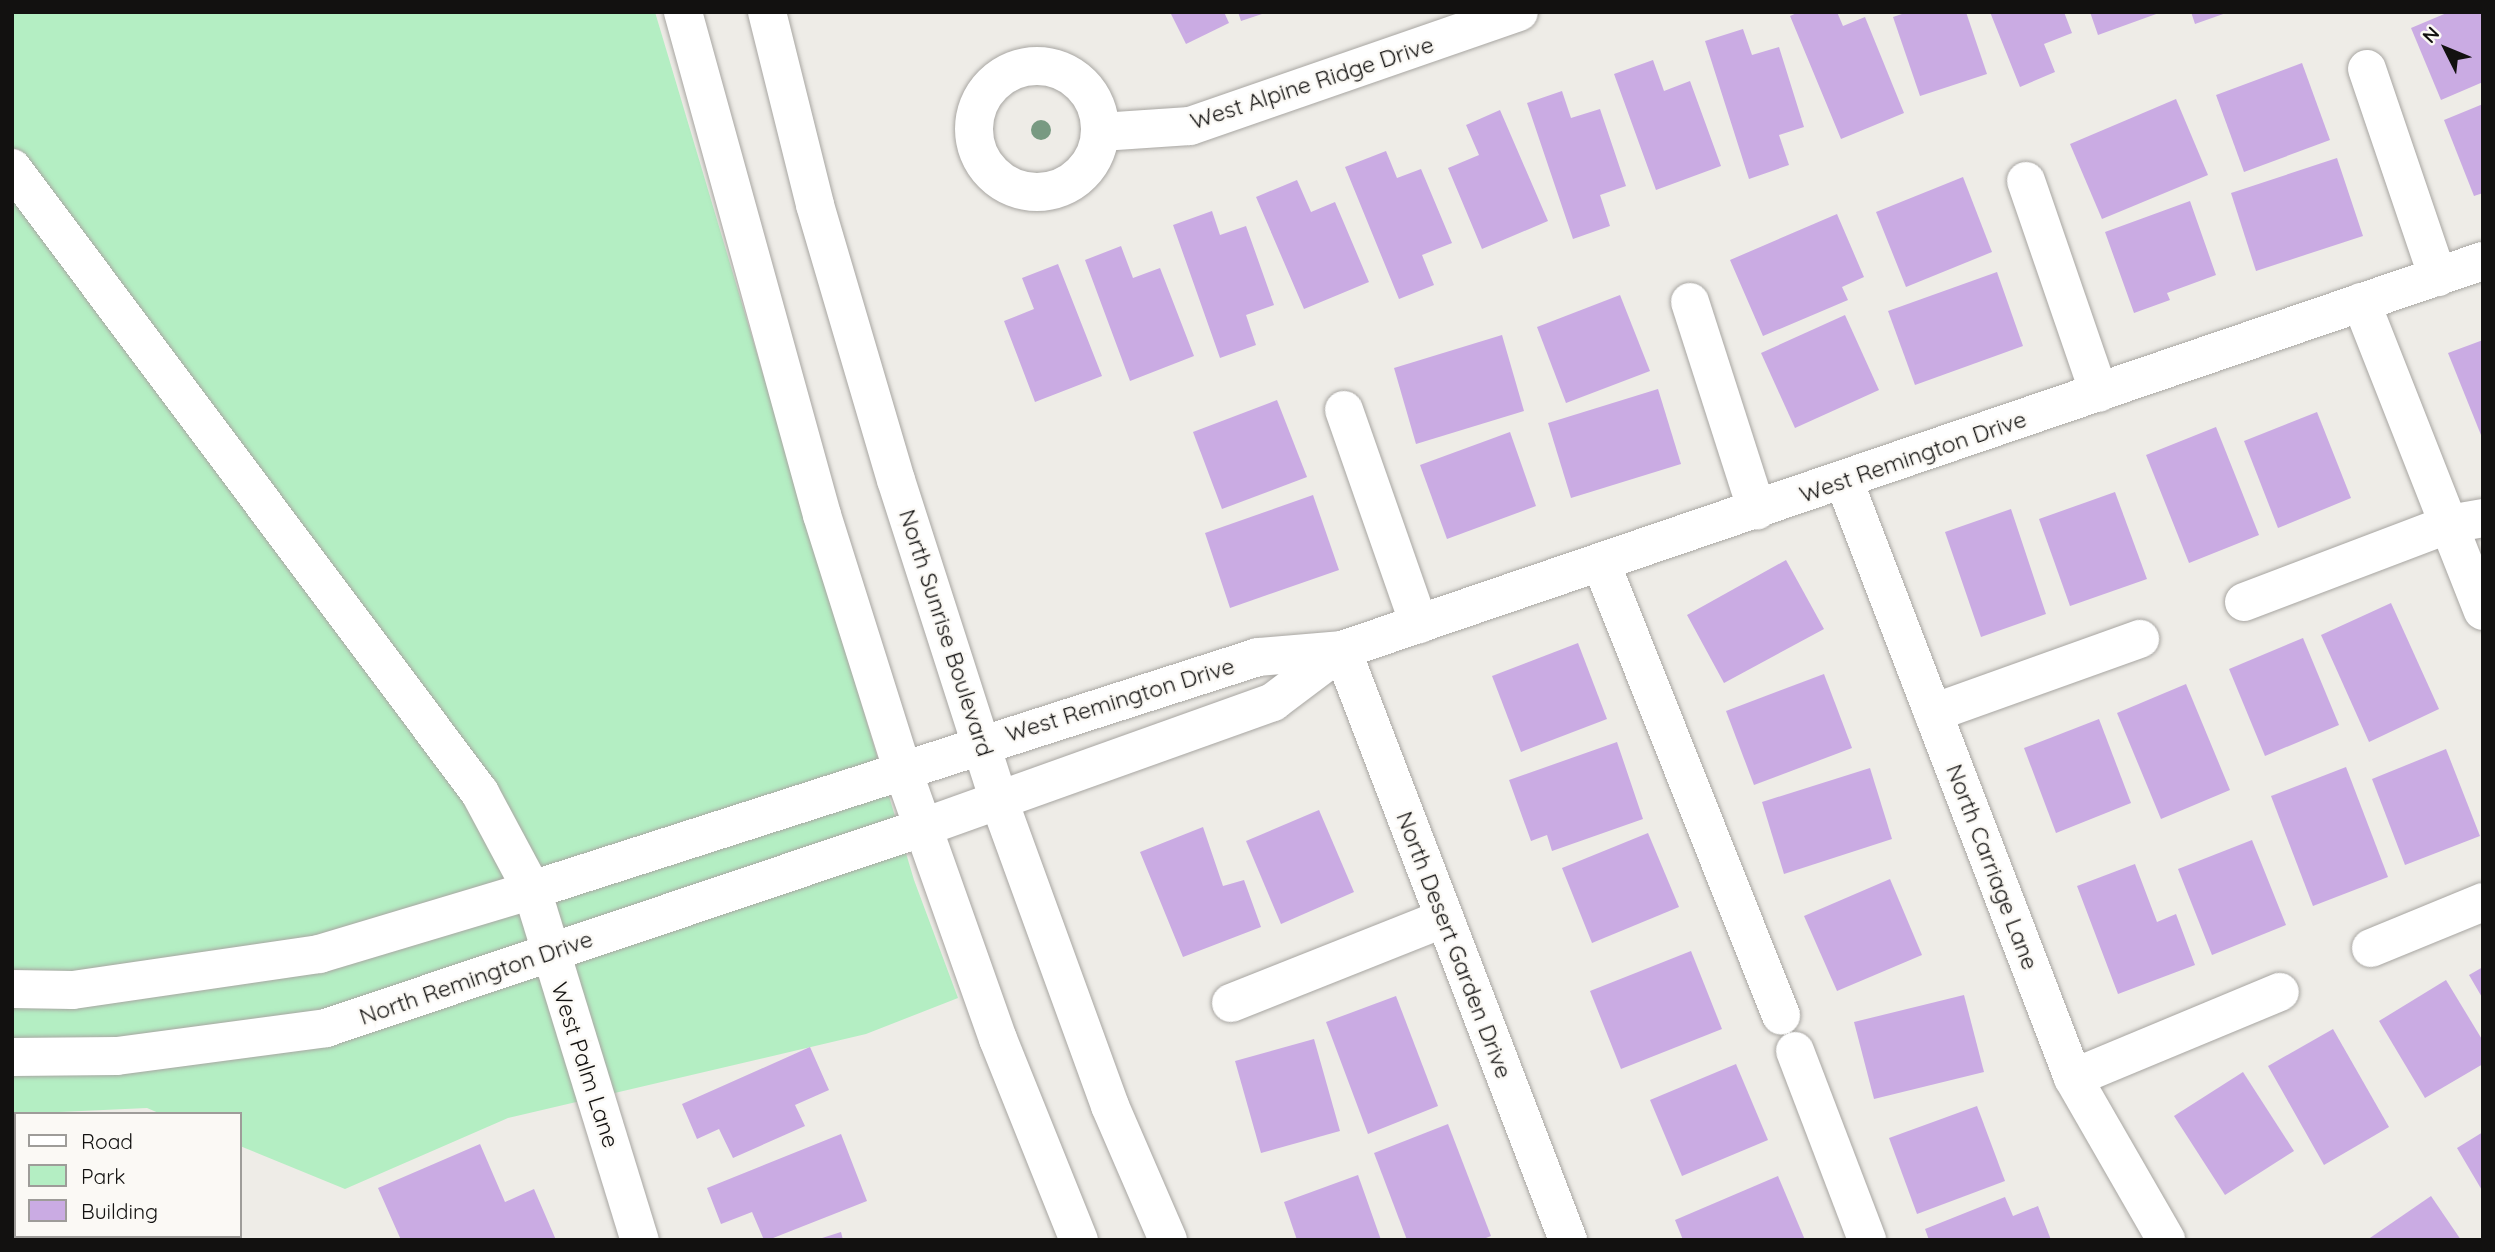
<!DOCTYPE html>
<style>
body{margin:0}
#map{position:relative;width:2495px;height:1252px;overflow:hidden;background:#eeece7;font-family:Quicksand,sans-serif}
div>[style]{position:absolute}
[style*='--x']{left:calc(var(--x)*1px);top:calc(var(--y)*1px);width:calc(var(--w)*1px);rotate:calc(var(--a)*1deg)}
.green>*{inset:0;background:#b4eec3}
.building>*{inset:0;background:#caabe3}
.roads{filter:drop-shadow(0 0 2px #a8a6a2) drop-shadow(0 0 2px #a8a6a2)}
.minor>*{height:38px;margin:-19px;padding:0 19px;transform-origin:19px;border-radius:19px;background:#fff}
.minor>.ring{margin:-19px;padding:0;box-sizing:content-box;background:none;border:38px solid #fff;border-radius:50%}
.trees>*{width:20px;height:20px;margin:-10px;border-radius:50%;background:#789a82}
span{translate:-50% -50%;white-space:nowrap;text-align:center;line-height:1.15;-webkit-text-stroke:5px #fbf9f5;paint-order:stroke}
.street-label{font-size:23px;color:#121110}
.frame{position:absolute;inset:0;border:14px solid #121110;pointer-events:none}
.legend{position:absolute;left:14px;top:1112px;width:228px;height:126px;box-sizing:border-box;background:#fbf9f5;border:2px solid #9e9c99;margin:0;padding:9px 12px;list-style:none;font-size:21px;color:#121110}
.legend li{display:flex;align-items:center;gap:14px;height:35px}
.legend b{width:35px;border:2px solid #9e9c99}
.north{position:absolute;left:2411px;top:14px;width:70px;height:70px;-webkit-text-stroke:5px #fbf9f5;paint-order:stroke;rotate:313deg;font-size:19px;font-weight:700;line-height:28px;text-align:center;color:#121110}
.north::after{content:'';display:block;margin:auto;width:24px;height:32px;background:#121110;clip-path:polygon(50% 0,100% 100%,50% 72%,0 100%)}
</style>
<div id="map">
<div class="green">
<i style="clip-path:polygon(12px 12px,655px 12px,914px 880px,958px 998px,866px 1034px,508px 1118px,345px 1189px,240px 1146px,240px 1114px,161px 1114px,147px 1108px,16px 1114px,12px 1121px)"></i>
</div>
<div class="building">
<i style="clip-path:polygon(1170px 12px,1224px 12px,1229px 23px,1186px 44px)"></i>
<i style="clip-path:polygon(1238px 12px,1265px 12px,1265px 13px,1241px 21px)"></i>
<i style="clip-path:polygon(1799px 12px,1837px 12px,1843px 26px,1865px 17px,1904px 113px,1841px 139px,1790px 16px)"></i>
<i style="clip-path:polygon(1908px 12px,1966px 12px,1987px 74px,1920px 96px,1893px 17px)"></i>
<i style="clip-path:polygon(1990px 12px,2064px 12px,2072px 33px,2044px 44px,2055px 72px,2020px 87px)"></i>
<i style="clip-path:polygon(2090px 12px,2159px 12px,2159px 13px,2098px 35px)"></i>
<i style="clip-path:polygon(2191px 12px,2226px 12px,2226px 13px,2195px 24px)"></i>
<i style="clip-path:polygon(2449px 12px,2483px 12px,2483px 82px,2441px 100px,2411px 28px)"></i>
<i style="clip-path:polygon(1743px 29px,1752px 55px,1779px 47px,1804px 127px,1779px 135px,1789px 165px,1749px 179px,1705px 41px)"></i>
<i style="clip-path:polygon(1653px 60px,1664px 91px,1690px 81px,1721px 166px,1656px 190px,1614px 74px)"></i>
<i style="clip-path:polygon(2302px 63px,2330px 140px,2244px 172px,2216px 95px)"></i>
<i style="clip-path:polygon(1562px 91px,1571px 118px,1600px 109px,1626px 186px,1600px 195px,1610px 226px,1573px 239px,1527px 103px)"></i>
<i style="clip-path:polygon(2176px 99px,2208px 175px,2102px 219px,2070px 144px)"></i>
<i style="clip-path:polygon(2483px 104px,2483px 193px,2474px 196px,2444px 120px)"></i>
<i style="clip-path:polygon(1500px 110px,1548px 221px,1482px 249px,1448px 168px,1479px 155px,1466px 125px)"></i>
<i style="clip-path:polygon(1386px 151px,1397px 178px,1421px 169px,1452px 243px,1422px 255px,1434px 285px,1399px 299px,1345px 167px)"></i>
<i style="clip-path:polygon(2337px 158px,2363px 236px,2256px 271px,2231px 193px)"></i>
<i style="clip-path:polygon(1963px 177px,1992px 252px,1906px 287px,1876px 212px)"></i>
<i style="clip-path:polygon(1297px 180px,1311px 212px,1335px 202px,1369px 282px,1304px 309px,1256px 197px)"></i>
<i style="clip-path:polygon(2190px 201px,2216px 275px,2167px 293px,2170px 300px,2134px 313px,2105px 232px)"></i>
<i style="clip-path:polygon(1212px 211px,1220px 235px,1246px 226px,1274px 305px,1246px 315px,1256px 345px,1220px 358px,1173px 225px)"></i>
<i style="clip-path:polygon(1837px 214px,1864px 277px,1842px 287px,1848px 300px,1763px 336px,1730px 260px)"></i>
<i style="clip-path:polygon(1121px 246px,1133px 278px,1160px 268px,1194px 356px,1130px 381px,1085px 260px)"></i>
<i style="clip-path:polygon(1058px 264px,1102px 376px,1035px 402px,1004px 321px,1034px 309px,1022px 278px)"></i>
<i style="clip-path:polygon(1997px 272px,2023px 346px,1915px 385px,1888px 311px)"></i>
<i style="clip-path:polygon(1620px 295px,1650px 371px,1566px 403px,1537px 327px)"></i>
<i style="clip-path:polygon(1845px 315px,1879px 390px,1795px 428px,1761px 353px)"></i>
<i style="clip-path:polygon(1502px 335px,1524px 411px,1416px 444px,1394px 368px)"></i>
<i style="clip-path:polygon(2483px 340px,2483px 440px,2448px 353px)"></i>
<i style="clip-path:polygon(1658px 389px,1681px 464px,1571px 498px,1548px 423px)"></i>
<i style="clip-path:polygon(1277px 400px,1307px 477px,1222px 509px,1193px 432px)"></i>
<i style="clip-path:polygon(2317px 412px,2351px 498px,2278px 528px,2244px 441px)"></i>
<i style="clip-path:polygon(2216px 427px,2259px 535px,2189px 563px,2146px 455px)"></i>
<i style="clip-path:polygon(1510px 432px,1536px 506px,1447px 539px,1420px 465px)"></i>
<i style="clip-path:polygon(2115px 492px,2147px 579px,2070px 606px,2039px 519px)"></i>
<i style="clip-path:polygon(1313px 495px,1339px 570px,1230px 608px,1205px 533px)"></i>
<i style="clip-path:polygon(2011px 509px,2046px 614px,1981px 637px,1945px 532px)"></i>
<i style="clip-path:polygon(1786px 560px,1824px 629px,1724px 683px,1687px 615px)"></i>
<i style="clip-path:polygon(2391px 603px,2439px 709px,2369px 742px,2321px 635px)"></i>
<i style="clip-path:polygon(2303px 638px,2339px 725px,2265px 756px,2229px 669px)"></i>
<i style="clip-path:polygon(1578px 643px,1607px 719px,1521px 752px,1492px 676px)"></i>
<i style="clip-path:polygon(1824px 674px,1852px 748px,1754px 785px,1726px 711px)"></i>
<i style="clip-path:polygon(2186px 684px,2230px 790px,2161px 819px,2117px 713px)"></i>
<i style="clip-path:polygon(2099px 719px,2131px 803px,2056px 833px,2024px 748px)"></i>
<i style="clip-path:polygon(1617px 742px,1643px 819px,1552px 851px,1547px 835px,1531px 841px,1509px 780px)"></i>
<i style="clip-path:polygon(2446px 749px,2480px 836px,2405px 865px,2372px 779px)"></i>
<i style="clip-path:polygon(2346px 767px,2388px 877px,2313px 906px,2271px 796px)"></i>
<i style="clip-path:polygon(1870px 768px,1892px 839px,1784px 874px,1762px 802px)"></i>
<i style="clip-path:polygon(1319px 810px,1354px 892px,1281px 924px,1246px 841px)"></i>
<i style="clip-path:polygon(1203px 827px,1223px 886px,1244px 880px,1261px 927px,1183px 957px,1140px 852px)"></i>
<i style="clip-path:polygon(1648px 833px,1679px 907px,1592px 943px,1562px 868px)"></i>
<i style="clip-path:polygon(2252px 840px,2286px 925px,2212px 955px,2178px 869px)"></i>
<i style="clip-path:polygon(2135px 864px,2157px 922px,2176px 914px,2195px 965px,2118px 994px,2077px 886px)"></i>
<i style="clip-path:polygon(1890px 879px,1922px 955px,1837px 991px,1804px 916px)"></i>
<i style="clip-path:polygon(1691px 951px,1722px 1029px,1621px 1069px,1590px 991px)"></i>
<i style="clip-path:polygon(2483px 967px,2483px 999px,2469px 975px)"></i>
<i style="clip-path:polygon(2446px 980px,2483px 1041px,2483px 1064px,2425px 1098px,2379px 1021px)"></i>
<i style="clip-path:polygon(1964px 995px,1984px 1072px,1874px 1099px,1854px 1022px)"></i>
<i style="clip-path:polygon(1396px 996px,1438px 1106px,1368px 1134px,1326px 1022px)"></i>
<i style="clip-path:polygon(2333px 1029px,2389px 1127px,2324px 1165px,2268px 1066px)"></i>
<i style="clip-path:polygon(1314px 1039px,1340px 1131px,1261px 1153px,1235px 1061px)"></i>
<i style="clip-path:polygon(810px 1047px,829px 1090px,795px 1105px,805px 1126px,733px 1158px,719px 1129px,697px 1139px,682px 1104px)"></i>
<i style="clip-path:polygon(1736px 1064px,1768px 1140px,1682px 1176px,1650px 1100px)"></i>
<i style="clip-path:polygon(2243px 1072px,2294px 1151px,2225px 1195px,2174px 1116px)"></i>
<i style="clip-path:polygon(1977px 1106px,2005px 1181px,1917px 1214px,1889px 1138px)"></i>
<i style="clip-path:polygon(1448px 1124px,1491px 1236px,1481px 1240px,1407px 1240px,1374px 1153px)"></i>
<i style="clip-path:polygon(2483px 1132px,2483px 1192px,2457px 1148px)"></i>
<i style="clip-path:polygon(841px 1134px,867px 1201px,768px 1240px,764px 1240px,752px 1212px,721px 1224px,707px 1188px)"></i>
<i style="clip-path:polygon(480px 1144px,505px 1202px,534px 1189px,556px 1240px,401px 1240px,378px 1188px)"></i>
<i style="clip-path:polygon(1358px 1175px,1381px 1240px,1297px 1240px,1284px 1202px)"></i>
<i style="clip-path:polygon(1778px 1176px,1805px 1240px,1683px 1240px,1675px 1220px)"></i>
<i style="clip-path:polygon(2431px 1196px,2461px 1240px,2367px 1240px)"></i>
<i style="clip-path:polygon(2005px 1197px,2013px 1216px,2038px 1206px,2051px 1240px,1929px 1240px,1925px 1229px)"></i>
<i style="clip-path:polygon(12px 1212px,16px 1236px,27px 1240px,12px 1240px)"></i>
<i style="clip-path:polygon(841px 1232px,843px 1240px,819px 1240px,819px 1239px)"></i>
<i style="clip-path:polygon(125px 1236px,219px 1236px,124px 1240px)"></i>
</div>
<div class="roads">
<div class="minor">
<i style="--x:683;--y:12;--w:522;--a:74.55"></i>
<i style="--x:822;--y:515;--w:265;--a:72.5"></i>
<i style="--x:902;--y:768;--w:288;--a:70.5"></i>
<i style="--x:998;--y:1039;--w:217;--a:68.1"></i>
<i style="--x:767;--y:12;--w:199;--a:76"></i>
<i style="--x:815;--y:205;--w:287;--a:73.6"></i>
<i style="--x:896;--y:480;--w:334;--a:72.2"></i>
<i style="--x:998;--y:798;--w:328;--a:70"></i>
<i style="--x:1110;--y:1106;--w:146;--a:66.6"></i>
<i class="ring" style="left:974px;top:66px;width:88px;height:88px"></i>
<i style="--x:2367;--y:69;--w:220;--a:71.2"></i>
<i style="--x:1101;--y:132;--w:89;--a:-3.9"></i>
<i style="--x:1190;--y:126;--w:348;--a:-19.1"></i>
<i style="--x:12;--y:168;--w:781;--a:53.17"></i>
<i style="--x:480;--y:793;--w:110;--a:61.8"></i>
<i style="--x:532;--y:890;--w:366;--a:72.9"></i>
<i style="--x:2026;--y:181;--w:224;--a:71"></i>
<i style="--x:1690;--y:302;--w:219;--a:72.2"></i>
<i style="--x:2361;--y:302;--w:332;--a:68.5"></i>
<i style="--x:1344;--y:410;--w:227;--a:70.7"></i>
<i style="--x:1844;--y:481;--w:639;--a:69.01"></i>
<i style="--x:2073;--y:1078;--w:187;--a:60.1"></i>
<i style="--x:1601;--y:563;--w:487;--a:68.3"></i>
<i style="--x:2244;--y:602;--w:219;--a:-20.8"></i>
<i style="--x:2449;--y:524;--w:35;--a:-10"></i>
<i style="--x:1342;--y:650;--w:632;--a:69.04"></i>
<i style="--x:1933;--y:713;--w:220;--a:-19.7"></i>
<i style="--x:2371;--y:948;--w:121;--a:-22.3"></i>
<i style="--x:12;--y:989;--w:61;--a:0.9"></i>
<i style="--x:73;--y:990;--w:249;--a:-8.3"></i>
<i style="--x:319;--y:954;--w:222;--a:-16.7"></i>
<i style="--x:532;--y:890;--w:762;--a:-17.79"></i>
<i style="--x:1258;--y:657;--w:84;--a:-4.8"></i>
<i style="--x:1342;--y:650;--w:1205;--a:-18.83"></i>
<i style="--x:1231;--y:1003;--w:227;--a:-21.7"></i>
<i style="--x:1795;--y:1051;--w:202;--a:69.1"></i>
<i style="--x:12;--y:1057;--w:105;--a:-0.5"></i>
<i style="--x:117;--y:1056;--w:211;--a:-7.6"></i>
<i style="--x:326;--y:1028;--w:631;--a:-18.58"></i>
<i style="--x:924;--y:827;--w:371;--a:-19.7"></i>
<i style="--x:1273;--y:702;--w:86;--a:-37"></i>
<i style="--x:2073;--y:1078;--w:224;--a:-22.6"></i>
</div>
</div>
<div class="trees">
<i style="left:1041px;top:130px"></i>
</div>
<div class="street-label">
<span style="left:1312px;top:83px;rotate:-18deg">West Alpine Ridge Drive</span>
<span style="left:1913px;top:457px;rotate:-19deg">West Remington Drive</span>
<span style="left:946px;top:633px;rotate:72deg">North Sunrise Boulevard</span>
<span style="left:1120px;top:700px;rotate:-17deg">West Remington Drive</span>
<span style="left:1992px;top:867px;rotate:69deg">North Carriage Lane</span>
<span style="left:1454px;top:945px;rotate:69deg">North Desert Garden Drive</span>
<span style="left:476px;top:978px;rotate:-19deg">North Remington Drive</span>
<span style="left:585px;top:1065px;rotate:72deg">West Palm Lane</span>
</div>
<div class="frame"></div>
<ul class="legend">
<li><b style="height:9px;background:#fff"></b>Road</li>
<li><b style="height:19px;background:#b4eec3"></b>Park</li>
<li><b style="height:19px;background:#caabe3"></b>Building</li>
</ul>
<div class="north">N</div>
</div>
